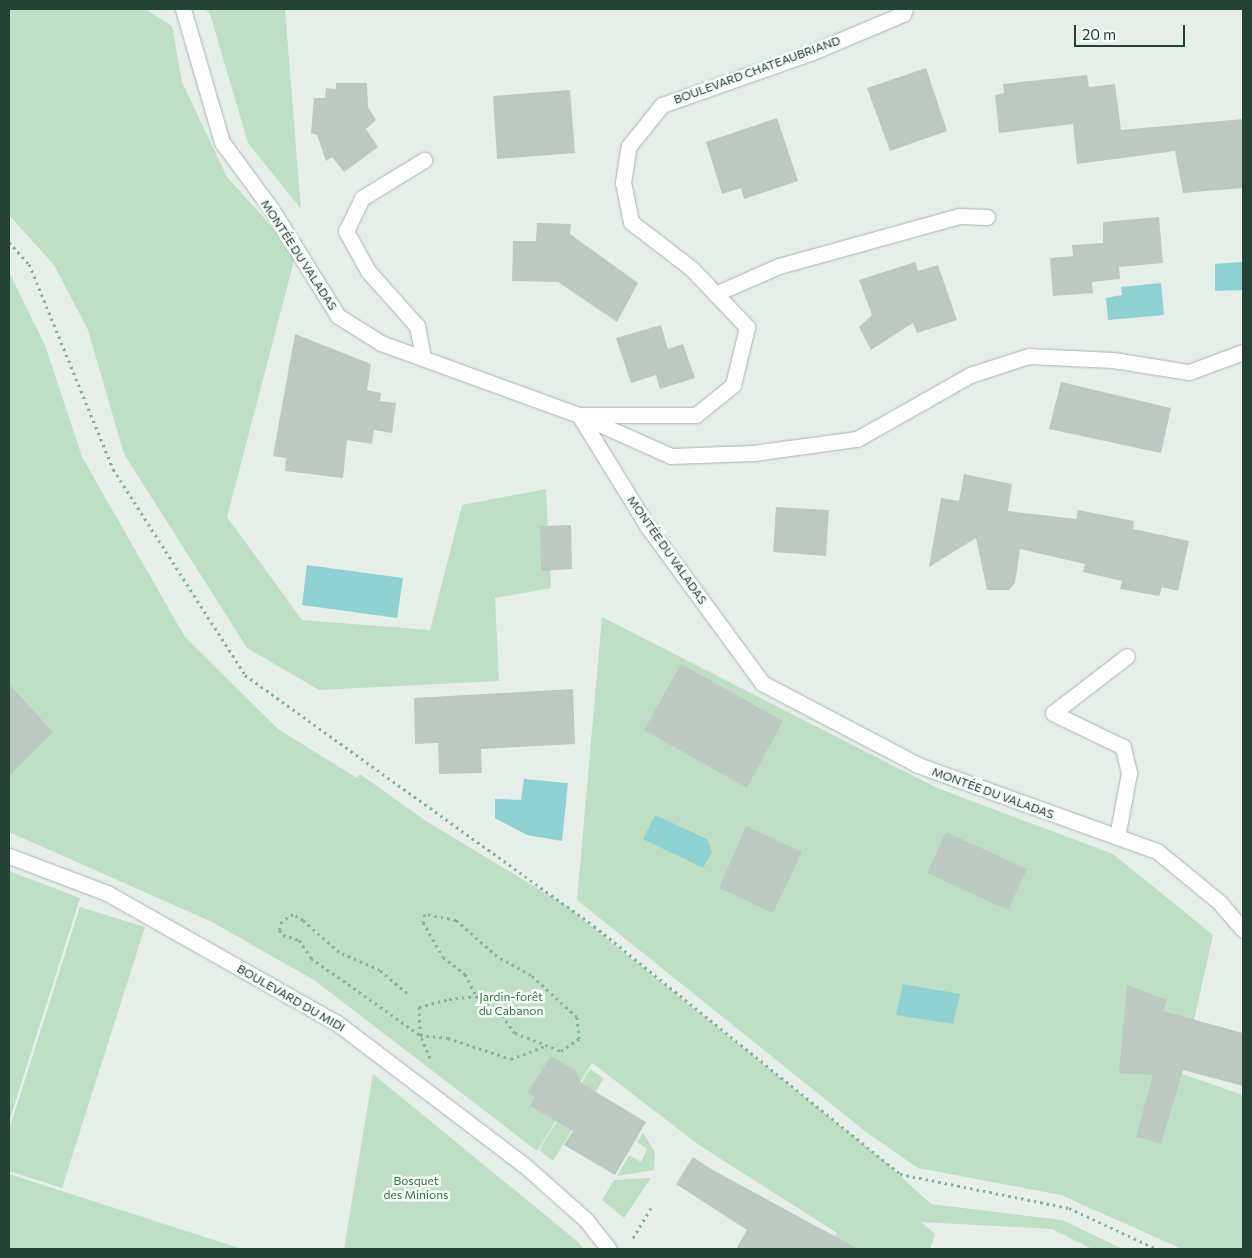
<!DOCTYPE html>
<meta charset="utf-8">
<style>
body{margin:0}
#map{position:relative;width:1252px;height:1258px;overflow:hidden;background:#e6eee9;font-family:Commissioner,sans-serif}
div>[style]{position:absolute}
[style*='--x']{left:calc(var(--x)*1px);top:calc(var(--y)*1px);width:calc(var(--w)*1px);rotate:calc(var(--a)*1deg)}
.green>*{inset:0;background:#bfdfc4}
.water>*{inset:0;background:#8fd0d2}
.building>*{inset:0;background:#bbc9c2}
.path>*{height:3px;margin-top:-1.5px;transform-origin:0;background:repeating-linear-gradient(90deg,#86b29f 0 2.5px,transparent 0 6.5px)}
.roads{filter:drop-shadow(0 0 1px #a8b7b0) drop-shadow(0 0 1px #a8b7b0)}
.lane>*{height:15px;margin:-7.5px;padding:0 7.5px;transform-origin:7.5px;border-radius:7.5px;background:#fff}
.street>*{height:15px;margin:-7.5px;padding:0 7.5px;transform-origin:7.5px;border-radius:7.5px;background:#fff}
span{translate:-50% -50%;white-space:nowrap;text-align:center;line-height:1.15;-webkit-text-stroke:5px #f7fbf8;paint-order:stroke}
.street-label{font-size:12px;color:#244136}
.park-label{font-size:12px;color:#2e7842}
.frame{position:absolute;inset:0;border:10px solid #244136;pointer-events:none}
.scale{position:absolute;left:1074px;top:25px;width:111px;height:22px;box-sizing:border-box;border:2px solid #244136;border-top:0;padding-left:6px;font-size:15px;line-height:18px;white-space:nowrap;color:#244136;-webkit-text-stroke:4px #f7fbf8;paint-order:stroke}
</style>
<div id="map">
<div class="green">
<i style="clip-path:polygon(9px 9px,145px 9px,172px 26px,182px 82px,227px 177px,296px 253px,227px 517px,302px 620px,430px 630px,462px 505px,546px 489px,551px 588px,495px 598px,499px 681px,319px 690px,247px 648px,124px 454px,88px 330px,54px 265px,9px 215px)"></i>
<i style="clip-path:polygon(205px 9px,285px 9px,301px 209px,248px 143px,210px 14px)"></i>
<i style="clip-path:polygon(9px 272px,45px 345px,82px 457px,185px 637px,278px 729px,357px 778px,360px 774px,426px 821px,565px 905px,883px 1160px,931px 1204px,1062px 1220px,1123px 1249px,1092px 1249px,1052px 1229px,921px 1222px,935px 1234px,930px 1249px,827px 1249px,837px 1233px,699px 1145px,592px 1063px,537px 1151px,314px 980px,212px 922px,9px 832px)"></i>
<i style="clip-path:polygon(602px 617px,937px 788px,1113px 854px,1213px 935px,1182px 1074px,1243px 1095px,1243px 1249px,1182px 1249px,1061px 1195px,918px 1168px,866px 1132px,577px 900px)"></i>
<i style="clip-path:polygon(9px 871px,80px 898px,9px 1122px)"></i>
<i style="clip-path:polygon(80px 907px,145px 927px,62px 1188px,9px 1171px,9px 1130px)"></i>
<i style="clip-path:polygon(590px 1069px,604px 1078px,553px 1161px,539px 1150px)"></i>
<i style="clip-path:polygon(373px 1074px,577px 1241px,584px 1249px,344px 1249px)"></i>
<i style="clip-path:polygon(643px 1133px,655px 1152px,654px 1170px,617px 1176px,629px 1155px,641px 1162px,647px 1149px,637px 1142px)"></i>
<i style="clip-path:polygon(9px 1174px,242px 1249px,9px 1248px)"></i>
<i style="clip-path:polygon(651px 1178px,624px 1218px,602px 1200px,614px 1180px)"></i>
</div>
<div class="water">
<i style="clip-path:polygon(1243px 262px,1243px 290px,1215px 291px,1215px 264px)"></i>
<i style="clip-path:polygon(1161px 283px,1164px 315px,1108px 320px,1106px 298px,1122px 295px,1121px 287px)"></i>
<i style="clip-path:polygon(307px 565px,403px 578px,397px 618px,302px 605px)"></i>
<i style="clip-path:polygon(524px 779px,568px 783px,562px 841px,527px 835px,495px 818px,495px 799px,521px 800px)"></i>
<i style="clip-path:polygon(655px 815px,707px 839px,712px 852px,703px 868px,643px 839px)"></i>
<i style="clip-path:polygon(903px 984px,960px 994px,953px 1024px,896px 1015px)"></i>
</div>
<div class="building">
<i style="clip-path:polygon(926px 68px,947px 131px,890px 151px,867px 88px)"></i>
<i style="clip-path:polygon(1087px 75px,1089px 87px,1115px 84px,1121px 130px,1243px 119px,1243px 188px,1183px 193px,1175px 151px,1077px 164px,1073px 124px,999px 133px,995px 95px,1004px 93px,1003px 84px)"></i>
<i style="clip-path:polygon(336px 83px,367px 83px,368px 107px,376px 120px,366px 129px,378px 147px,344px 172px,332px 157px,326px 161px,317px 135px,311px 133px,314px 98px,325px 98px,326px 88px,336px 89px)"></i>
<i style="clip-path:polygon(570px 90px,575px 153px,497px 159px,493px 96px)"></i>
<i style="clip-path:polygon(777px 118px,798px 181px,744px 199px,741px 188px,722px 194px,706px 142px)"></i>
<i style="clip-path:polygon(1159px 217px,1163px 263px,1119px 267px,1120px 279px,1092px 282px,1093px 293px,1053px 296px,1050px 258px,1073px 256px,1072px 245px,1103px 243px,1103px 222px)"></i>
<i style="clip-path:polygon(537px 223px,571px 224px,570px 234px,638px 283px,617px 322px,558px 282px,512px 281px,513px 241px,536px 241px)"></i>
<i style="clip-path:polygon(915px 262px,918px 271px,938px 265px,957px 320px,917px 333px,913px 323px,871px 350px,859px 327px,872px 315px,859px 280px)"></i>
<i style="clip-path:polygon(661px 325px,668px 349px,683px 344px,695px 378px,660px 389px,656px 375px,631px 383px,616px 338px)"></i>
<i style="clip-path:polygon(295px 334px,371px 364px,367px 390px,381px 393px,380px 401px,396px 403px,392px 433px,374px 430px,372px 444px,347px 440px,343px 478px,285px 471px,286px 458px,273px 456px)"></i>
<i style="clip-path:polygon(1061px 382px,1171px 408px,1161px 453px,1049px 429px)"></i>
<i style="clip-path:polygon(964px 474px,1012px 484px,1008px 511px,1076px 519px,1078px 510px,1134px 521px,1133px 529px,1189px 541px,1178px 591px,1162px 587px,1159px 596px,1120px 589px,1122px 581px,1083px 572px,1085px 564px,1020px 549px,1015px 583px,1009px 590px,987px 590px,976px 538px,929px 567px,941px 498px,959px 501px)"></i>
<i style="clip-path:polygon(776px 507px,829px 510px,826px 556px,773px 552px)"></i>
<i style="clip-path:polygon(571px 525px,572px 569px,541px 571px,540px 526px)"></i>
<i style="clip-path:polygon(681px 664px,783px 721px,747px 788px,644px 730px)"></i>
<i style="clip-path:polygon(9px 684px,53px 732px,9px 776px)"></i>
<i style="clip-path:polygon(573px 689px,575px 744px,481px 749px,482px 773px,439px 774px,438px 743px,415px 744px,414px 698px)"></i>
<i style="clip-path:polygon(746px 826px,802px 852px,773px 913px,719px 888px)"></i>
<i style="clip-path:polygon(946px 832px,1027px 869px,1008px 910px,927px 873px)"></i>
<i style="clip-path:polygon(1127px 985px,1167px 1000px,1163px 1011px,1243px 1033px,1243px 1086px,1183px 1070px,1161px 1144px,1136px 1137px,1153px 1075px,1119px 1073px)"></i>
<i style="clip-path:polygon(551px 1056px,576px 1071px,581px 1083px,646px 1122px,615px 1175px,564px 1145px,573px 1131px,530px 1106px,535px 1097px,527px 1093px)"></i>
<i style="clip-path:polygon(693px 1157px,711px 1169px,858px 1249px,736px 1249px,747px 1230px,676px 1184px)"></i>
</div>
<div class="path">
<i style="--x:9;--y:242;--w:30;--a:48"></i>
<i style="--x:29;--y:264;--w:222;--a:67.7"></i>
<i style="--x:113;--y:469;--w:245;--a:57.3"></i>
<i style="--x:245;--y:675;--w:430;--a:35.7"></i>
<i style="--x:594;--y:926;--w:394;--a:39"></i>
<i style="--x:900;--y:1174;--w:172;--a:11.4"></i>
<i style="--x:1069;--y:1208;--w:97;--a:25"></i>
<i style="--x:407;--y:993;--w:35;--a:-140"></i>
<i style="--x:380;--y:970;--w:45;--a:-156.3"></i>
<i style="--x:339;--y:952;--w:48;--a:-138.4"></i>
<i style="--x:303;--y:920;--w:12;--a:-149"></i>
<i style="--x:293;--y:914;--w:13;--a:148"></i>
<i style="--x:282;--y:921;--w:9;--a:108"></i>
<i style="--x:279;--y:930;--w:6;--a:51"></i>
<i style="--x:283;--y:935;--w:17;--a:17"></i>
<i style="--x:299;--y:940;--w:22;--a:56"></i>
<i style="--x:311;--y:958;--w:133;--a:35.2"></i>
<i style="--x:420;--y:1035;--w:28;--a:6"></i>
<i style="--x:448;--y:1038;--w:66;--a:18.4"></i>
<i style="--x:511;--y:1059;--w:36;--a:-21"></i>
<i style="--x:430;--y:1058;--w:25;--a:-113"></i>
<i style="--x:420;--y:1035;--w:28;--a:-92"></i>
<i style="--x:419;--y:1007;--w:31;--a:-15"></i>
<i style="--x:449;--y:999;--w:27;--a:-6"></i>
<i style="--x:476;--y:996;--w:26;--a:32"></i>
<i style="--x:498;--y:1010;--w:29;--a:54"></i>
<i style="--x:515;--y:1033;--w:49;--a:21.4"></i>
<i style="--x:561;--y:1051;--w:22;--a:-34"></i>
<i style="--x:579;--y:1039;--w:22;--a:-95"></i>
<i style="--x:577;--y:1017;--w:62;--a:-137.6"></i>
<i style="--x:531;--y:975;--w:39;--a:-151"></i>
<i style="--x:497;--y:956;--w:55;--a:-138.7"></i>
<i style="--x:456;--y:920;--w:32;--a:-169"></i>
<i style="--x:425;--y:914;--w:8;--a:104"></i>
<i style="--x:423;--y:922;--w:40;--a:60.3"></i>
<i style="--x:443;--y:957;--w:28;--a:38"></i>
<i style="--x:465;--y:974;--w:25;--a:63"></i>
<i style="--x:633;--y:1238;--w:39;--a:-59"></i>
</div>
<div class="roads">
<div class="lane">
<i style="--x:423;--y:357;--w:32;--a:-101"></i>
<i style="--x:417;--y:326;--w:74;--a:-131.7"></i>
<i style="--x:368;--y:271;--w:46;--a:-118.8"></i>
<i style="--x:346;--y:231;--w:37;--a:-64"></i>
<i style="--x:362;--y:198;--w:73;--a:-31.5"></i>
<i style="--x:579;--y:415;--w:101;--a:24"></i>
<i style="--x:671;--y:456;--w:82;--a:-2.1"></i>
<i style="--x:753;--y:453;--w:105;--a:-7.7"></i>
<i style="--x:857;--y:439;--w:130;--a:-29.5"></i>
<i style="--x:970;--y:375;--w:62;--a:-17.9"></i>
<i style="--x:1029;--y:356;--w:84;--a:2.7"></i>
<i style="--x:1113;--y:360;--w:77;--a:9"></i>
<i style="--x:1189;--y:372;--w:58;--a:-20.3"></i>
<i style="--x:1117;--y:837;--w:65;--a:-79.4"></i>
<i style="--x:1129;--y:773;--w:27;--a:-103"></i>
<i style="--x:1123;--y:747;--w:78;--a:-154.1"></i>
<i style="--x:1053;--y:713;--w:93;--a:-37.6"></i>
</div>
<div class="street">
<i style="--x:183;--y:9;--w:139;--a:73.7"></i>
<i style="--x:222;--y:142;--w:84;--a:53.7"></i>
<i style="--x:272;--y:210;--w:125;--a:58.1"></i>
<i style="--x:338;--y:316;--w:51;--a:32.1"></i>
<i style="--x:381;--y:343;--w:211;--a:20"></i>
<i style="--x:579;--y:415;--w:132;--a:58.4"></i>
<i style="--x:648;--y:527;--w:193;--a:53.8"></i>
<i style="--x:762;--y:683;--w:176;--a:27.7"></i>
<i style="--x:918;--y:765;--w:254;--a:19.8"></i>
<i style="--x:1157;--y:851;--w:80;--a:39.4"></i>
<i style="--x:1219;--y:902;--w:37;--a:49"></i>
<i style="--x:715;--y:294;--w:70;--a:-23.6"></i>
<i style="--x:779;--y:266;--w:187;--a:-15.5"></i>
<i style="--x:959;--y:216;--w:28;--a:2"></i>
<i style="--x:579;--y:415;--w:117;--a:0"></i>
<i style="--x:696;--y:415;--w:48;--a:-39"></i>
<i style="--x:733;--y:385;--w:60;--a:-76.4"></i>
<i style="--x:747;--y:327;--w:80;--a:-133.5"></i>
<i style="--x:692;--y:269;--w:77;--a:-142.4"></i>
<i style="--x:631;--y:222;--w:41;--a:-101.3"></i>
<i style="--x:623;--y:182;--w:36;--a:-81"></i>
<i style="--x:629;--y:146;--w:53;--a:-51.2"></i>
<i style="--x:662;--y:105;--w:157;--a:-19.4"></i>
<i style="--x:810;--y:53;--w:101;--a:-22.8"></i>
<i style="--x:903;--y:14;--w:5;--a:-68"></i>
<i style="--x:9;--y:856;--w:105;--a:20.7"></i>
<i style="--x:107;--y:893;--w:264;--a:29.5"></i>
<i style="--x:337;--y:1023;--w:233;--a:37.2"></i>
<i style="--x:523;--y:1164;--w:84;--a:41.6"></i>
<i style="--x:586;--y:1220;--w:37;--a:52"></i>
</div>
</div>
<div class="street-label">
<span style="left:757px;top:70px;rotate:-20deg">BOULEVARD CHATEAUBRIAND</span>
<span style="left:299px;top:255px;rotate:57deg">MONTÉE DU VALADAS</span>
<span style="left:667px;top:550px;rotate:55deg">MONTÉE DU VALADAS</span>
<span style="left:993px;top:793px;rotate:20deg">MONTÉE DU VALADAS</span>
<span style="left:291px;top:998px;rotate:30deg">BOULEVARD DU MIDI</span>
</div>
<div class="park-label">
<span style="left:511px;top:1004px">Jardin-forêt<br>du Cabanon</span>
<span style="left:416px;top:1188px">Bosquet<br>des Minions</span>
</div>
<div class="frame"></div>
<div class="scale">20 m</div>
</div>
